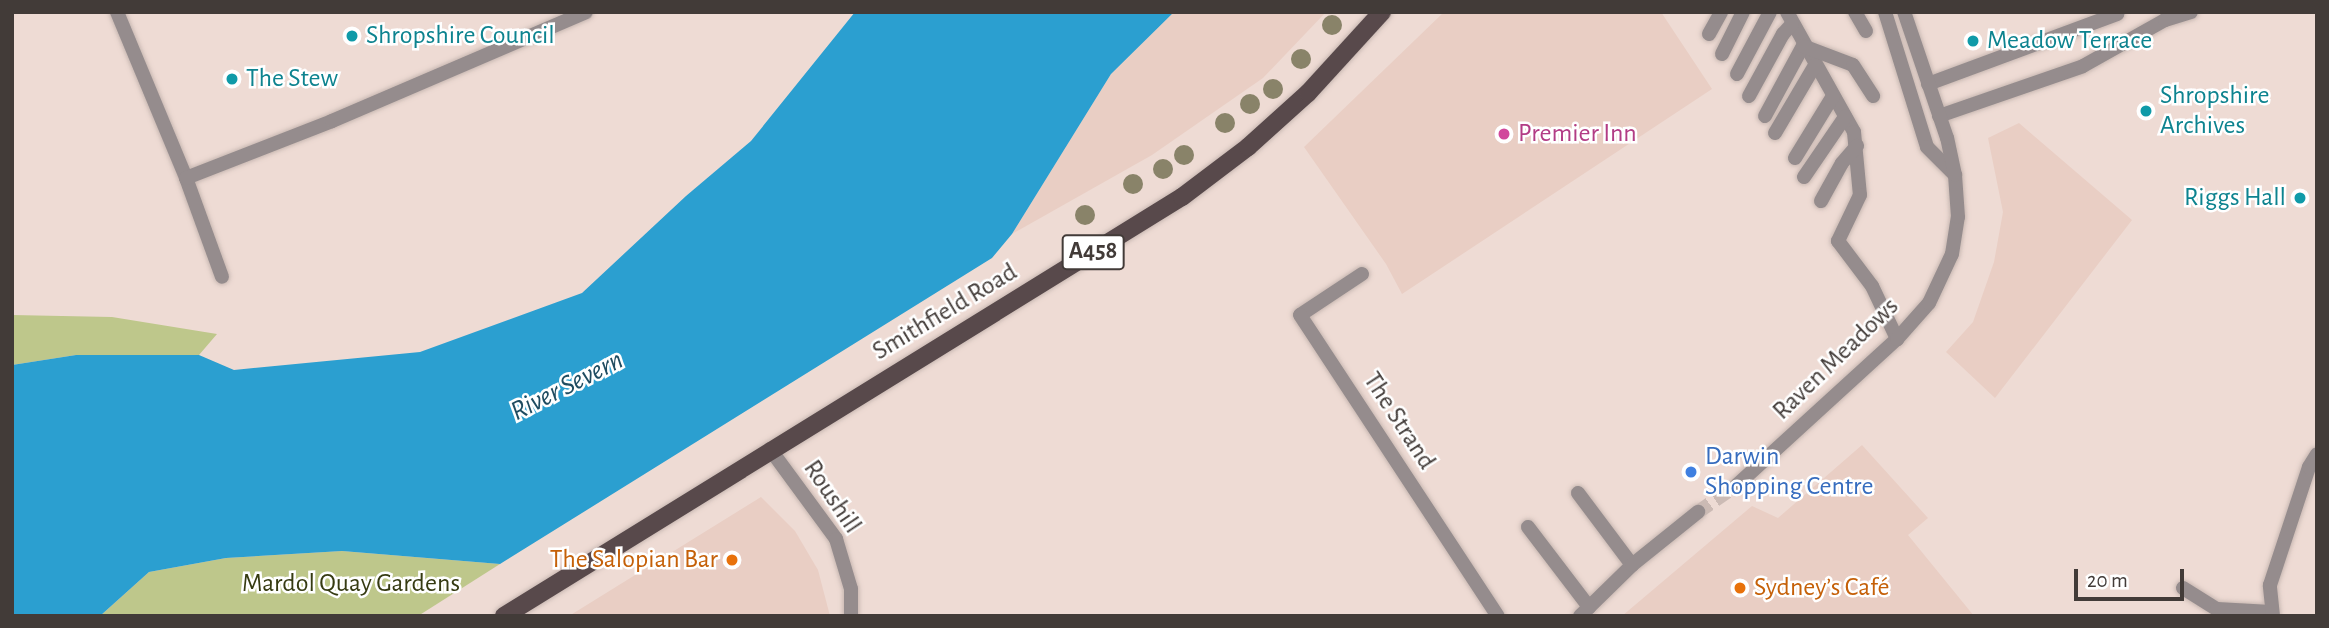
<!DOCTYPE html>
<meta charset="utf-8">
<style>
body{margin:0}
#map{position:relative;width:2329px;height:628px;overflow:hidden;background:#eedbd4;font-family:"Alegreya Sans",sans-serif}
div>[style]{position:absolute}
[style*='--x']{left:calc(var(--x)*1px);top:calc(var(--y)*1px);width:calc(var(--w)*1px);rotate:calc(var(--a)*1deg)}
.built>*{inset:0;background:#e9cec4}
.green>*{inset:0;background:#bec78b}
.water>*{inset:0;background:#2b9fd0}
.tertiary-tunnel>*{height:14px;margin-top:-7px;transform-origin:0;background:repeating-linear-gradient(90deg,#ccbbb5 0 14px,transparent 0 21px)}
.roads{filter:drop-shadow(0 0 2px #c8b8b2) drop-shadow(0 0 2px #c8b8b2)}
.service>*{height:14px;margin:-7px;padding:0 7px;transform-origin:7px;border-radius:7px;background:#958c8d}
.minor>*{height:14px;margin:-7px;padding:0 7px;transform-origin:7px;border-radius:7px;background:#958c8d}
.tertiary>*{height:14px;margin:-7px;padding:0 7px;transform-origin:7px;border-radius:7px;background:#958c8d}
.primary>*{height:18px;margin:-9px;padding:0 9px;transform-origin:9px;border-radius:9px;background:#58494b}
.trees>*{width:20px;height:20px;margin:-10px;border-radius:50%;background:#898369}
.dots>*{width:19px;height:19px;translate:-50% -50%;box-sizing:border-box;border:4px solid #fff;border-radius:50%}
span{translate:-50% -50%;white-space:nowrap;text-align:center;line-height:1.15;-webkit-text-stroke:5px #fff;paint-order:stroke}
.shield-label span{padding:2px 5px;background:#fff;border:2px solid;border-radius:5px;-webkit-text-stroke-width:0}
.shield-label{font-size:24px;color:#423b38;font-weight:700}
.culture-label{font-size:26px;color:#0d838f}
.left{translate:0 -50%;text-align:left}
.right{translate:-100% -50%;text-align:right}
.hotel-label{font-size:26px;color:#b23c85}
.street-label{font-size:26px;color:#423b38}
.shop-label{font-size:26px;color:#366cbe}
.food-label{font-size:26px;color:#c56008}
.park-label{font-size:26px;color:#363b12}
.water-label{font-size:28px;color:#1f4c61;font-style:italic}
.frame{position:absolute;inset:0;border:14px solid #423b38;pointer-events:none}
.scale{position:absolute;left:2074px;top:569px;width:110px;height:32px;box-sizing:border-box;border:4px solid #423b38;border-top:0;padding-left:9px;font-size:21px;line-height:24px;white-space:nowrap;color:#423b38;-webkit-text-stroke:5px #fff;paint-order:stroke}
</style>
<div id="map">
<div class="built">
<i style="clip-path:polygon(1174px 12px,1326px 12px,1263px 78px,1152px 155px,1012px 234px,1111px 74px)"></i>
<i style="clip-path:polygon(1444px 12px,1661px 12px,1712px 89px,1402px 294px,1386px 264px,1304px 147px)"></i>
<i style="clip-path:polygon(2019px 123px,2132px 220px,1995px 398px,1946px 352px,1973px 322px,1994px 262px,2003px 212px,1988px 138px)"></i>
<i style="clip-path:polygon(1862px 445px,1928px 518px,1908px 535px,1974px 616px,1622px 616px,1752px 506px,1778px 518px)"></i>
<i style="clip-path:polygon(761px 497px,795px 531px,818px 570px,830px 616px,569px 616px)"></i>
</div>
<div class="green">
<i style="clip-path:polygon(12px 315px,112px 317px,217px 334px,199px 355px,76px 355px,12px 365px)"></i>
<i style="clip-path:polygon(342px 551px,500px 564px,418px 616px,100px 616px,149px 572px,226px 558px)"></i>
</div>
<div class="water">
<i style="clip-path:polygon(855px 12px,1174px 12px,1111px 74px,1012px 234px,992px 258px,500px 564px,342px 551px,226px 558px,149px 572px,100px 616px,12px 616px,12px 365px,76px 355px,199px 355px,234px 370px,420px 352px,582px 293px,686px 196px,751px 141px)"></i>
</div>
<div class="tertiary-tunnel">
<i style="--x:1698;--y:512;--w:47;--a:-34.7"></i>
</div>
<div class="roads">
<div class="service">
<i style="--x:117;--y:12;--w:180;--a:67.4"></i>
<i style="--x:186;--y:178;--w:105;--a:70"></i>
<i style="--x:1787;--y:12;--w:137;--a:60.8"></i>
<i style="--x:1854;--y:132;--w:63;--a:84.6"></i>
<i style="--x:1860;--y:195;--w:51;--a:115.6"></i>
<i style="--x:1838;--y:241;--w:56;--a:52.9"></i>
<i style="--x:1872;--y:286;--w:59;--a:64.7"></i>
<i style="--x:1855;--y:12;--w:22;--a:60"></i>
<i style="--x:1885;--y:12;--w:141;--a:72.7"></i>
<i style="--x:1927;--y:147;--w:40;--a:45"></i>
<i style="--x:1709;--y:34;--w:25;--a:-61"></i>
<i style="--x:1722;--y:54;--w:47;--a:-63.4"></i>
<i style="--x:1737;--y:74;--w:70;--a:-62"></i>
<i style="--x:1928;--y:84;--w:202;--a:-20.3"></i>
<i style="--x:1749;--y:96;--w:71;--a:-61.3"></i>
<i style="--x:1783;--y:34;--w:13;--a:-48"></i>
<i style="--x:1765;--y:116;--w:80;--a:-61.5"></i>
<i style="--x:1803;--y:46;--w:53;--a:20.8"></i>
<i style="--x:1853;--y:65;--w:37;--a:57"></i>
<i style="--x:1939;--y:116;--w:152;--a:-19.1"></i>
<i style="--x:2083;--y:66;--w:94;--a:-29.3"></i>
<i style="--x:2165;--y:20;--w:27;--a:-17"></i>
<i style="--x:1775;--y:133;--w:79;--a:-59.5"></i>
<i style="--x:1795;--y:158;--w:73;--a:-58.5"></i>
<i style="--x:1804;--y:177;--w:73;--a:-55.7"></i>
<i style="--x:186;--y:178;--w:157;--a:-21.3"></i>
<i style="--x:332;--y:121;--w:276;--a:-23.2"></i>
<i style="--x:1821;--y:201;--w:43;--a:-61.1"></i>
<i style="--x:1842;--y:163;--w:23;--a:-49"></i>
<i style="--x:1362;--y:274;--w:74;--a:146.5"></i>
<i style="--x:1300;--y:315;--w:360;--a:56.7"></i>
<i style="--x:1578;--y:493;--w:90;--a:53.1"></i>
<i style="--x:1528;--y:527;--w:101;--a:52.7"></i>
<i style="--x:2183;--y:588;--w:40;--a:32"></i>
<i style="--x:2217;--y:609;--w:54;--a:3.2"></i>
</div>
<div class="minor">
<i style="--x:2273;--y:616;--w:31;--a:-96"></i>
<i style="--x:2270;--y:585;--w:124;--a:-71.7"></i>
<i style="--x:2309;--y:467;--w:15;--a:-58"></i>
</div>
<div class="tertiary">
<i style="--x:770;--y:449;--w:112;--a:53.7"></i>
<i style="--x:836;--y:539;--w:52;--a:73.3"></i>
<i style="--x:851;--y:589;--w:27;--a:90"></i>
<i style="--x:1737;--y:485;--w:217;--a:-42.4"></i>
<i style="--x:1897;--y:339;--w:48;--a:-48.4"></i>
<i style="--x:1929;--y:303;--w:54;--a:-64.9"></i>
<i style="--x:1952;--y:254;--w:37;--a:-81"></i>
<i style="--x:1958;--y:217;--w:42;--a:-94.1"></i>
<i style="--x:1955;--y:175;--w:38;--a:-102"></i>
<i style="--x:1947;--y:138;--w:133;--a:-108.8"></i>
<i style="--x:1580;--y:616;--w:73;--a:-44.4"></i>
<i style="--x:1632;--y:565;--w:85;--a:-38.8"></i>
</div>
<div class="primary">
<i style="--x:504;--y:616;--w:797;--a:-31.72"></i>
<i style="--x:1182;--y:197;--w:83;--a:-37.1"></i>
<i style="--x:1248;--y:147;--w:81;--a:-42"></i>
<i style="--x:1308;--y:93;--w:110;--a:-47.6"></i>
</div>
</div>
<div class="trees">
<i style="left:1332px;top:25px"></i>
<i style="left:1301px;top:59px"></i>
<i style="left:1273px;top:89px"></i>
<i style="left:1250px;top:104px"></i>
<i style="left:1225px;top:123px"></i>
<i style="left:1184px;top:155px"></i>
<i style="left:1163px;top:169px"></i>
<i style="left:1133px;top:184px"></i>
<i style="left:1085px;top:215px"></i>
</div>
<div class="dots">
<i style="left:352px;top:36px;background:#0f9aa8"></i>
<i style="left:1973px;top:41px;background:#0f9aa8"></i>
<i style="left:232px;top:79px;background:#0f9aa8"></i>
<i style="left:2146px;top:111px;background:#0f9aa8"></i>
<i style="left:1504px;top:134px;background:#d1479c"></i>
<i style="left:2300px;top:198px;background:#0f9aa8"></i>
<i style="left:1691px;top:472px;background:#3f7fe0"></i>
<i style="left:732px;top:560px;background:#e8710a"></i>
<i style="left:1740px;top:588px;background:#e8710a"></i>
</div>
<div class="shield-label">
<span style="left:1093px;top:252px">A458</span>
</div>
<div class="culture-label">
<span class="left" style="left:366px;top:36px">Shropshire Council</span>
<span class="left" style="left:1987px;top:41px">Meadow Terrace</span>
<span class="left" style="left:246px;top:79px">The Stew</span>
<span class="left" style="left:2160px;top:111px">Shropshire<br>Archives</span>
<span class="right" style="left:2286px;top:198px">Riggs Hall</span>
</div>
<div class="hotel-label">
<span class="left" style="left:1518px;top:134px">Premier Inn</span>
</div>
<div class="street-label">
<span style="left:945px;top:312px;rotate:-31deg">Smithfield Road</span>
<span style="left:1836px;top:359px;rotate:-44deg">Raven Meadows</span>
<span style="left:1399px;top:421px;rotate:57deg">The Strand</span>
<span style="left:832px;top:497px;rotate:56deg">Roushill</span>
</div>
<div class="shop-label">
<span class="left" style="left:1705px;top:472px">Darwin<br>Shopping Centre</span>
</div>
<div class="food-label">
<span class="right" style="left:718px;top:560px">The Salopian Bar</span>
<span class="left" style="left:1754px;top:588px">Sydney’s Café</span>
</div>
<div class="park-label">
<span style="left:351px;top:584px">Mardol Quay Gardens</span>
</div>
<div class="water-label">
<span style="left:567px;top:386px;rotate:-27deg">River Severn</span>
</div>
<div class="frame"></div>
<div class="scale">20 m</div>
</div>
